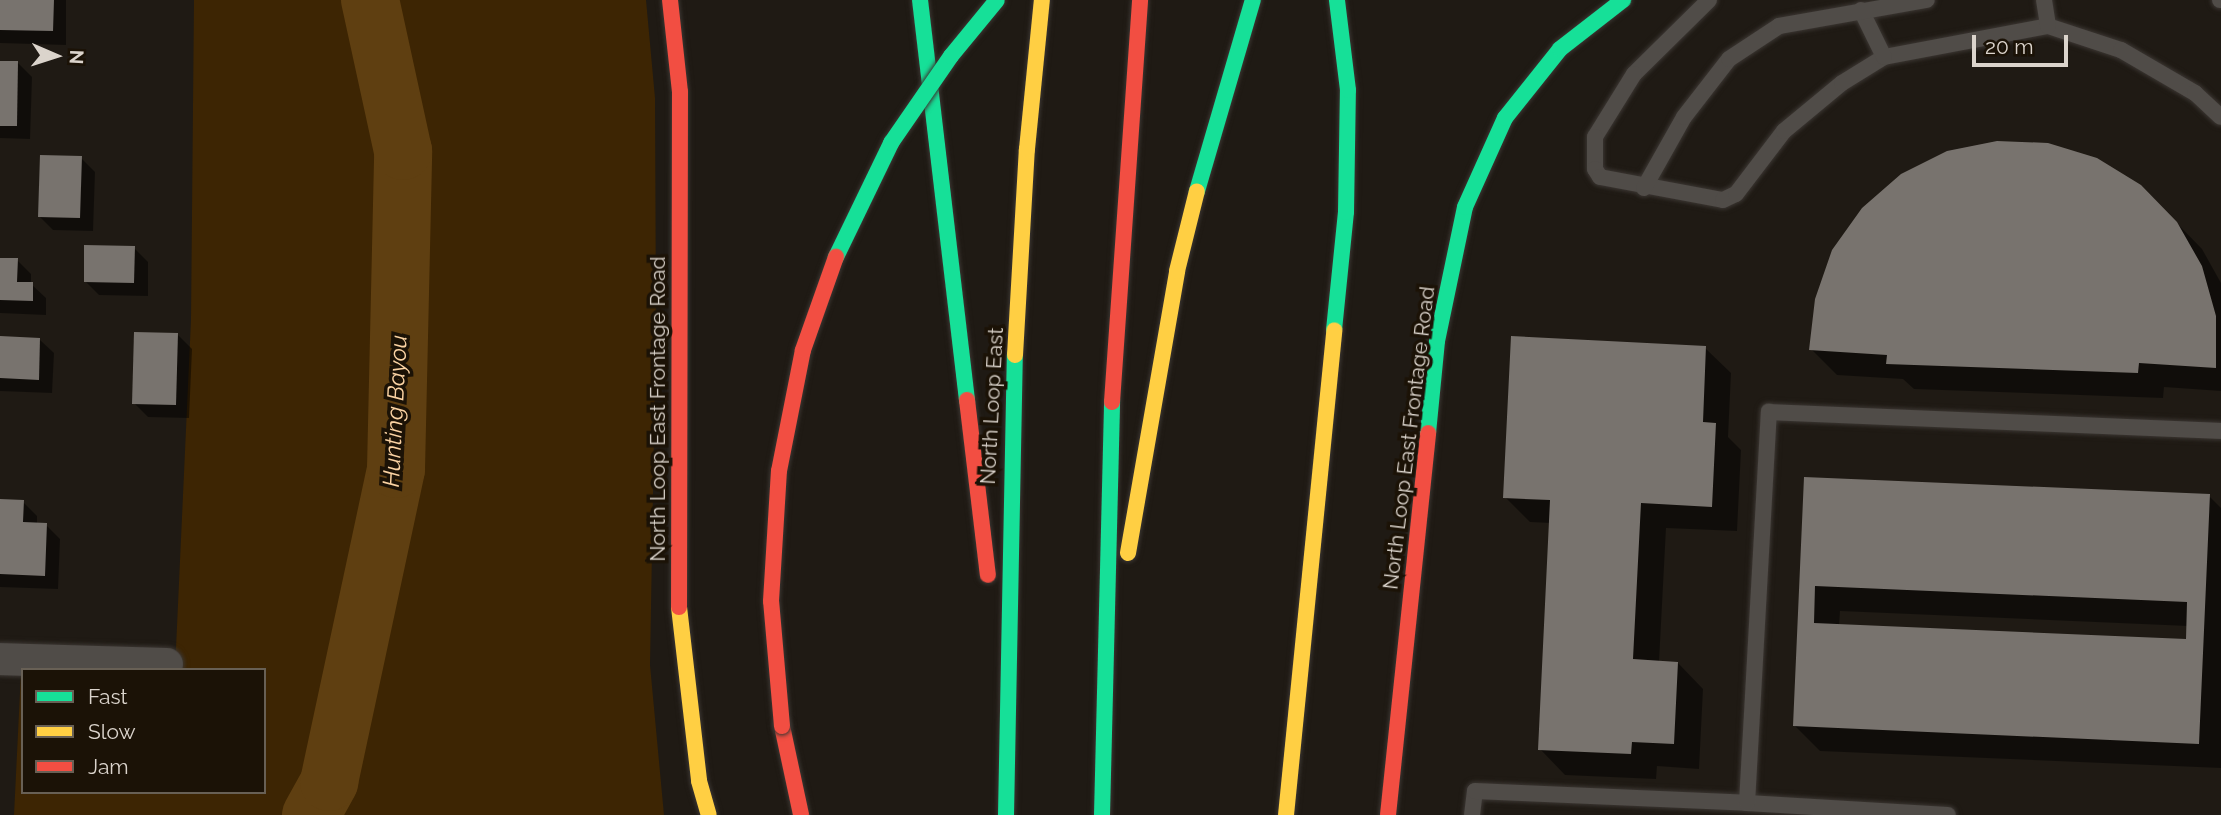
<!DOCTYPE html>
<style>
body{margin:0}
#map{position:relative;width:2221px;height:815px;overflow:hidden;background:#1f1a14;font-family:Raleway,sans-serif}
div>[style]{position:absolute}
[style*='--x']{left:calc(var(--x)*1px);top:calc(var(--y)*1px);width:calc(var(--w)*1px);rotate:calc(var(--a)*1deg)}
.green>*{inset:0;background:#3d2503}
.shadow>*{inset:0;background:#0007}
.river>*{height:58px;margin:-29px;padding:0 29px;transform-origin:29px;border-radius:29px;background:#5f3f11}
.building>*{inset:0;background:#78736e}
.roads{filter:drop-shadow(0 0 2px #3b3632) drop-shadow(0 0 2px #3b3632)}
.lane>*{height:16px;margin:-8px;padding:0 8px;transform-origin:8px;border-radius:8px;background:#504c48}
.street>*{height:32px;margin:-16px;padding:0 16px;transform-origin:16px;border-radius:16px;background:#504c48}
.fast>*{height:16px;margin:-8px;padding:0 8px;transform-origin:8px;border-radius:8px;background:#16e098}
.slow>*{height:16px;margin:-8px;padding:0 8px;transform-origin:8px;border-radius:8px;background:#ffcf43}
.jam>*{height:16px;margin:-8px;padding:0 8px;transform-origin:8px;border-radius:8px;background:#f24e42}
.bridges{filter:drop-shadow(0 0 2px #3b3632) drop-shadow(0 0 2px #3b3632)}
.fast-bridge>*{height:16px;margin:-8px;padding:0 8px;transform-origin:8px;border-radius:8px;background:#16e098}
.jam-bridge>*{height:16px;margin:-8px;padding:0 8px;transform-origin:8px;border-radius:8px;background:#f24e42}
span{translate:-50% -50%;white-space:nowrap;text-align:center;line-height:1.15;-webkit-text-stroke:7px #1b1206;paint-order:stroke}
.street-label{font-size:21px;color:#dbd4cc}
.water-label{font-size:23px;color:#fbd3a3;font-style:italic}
.legend{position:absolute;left:21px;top:668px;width:245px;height:126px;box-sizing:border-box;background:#1b1206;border:2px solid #686055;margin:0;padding:9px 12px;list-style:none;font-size:21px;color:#dbd4cc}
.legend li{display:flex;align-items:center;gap:14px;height:35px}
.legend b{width:35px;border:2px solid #686055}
.north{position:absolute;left:21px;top:21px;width:70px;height:70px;-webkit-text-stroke:5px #1b1206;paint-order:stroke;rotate:93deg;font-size:19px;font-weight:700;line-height:28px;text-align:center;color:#dbd4cc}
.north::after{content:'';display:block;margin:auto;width:24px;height:32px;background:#dbd4cc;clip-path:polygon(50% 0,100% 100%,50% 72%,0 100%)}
.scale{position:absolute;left:1972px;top:35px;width:96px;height:32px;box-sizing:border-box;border:4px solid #dbd4cc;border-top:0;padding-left:9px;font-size:21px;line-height:24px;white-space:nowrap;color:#dbd4cc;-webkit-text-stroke:5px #1b1206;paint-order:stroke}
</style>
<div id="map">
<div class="green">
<i style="clip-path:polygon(194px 0,646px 0,655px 98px,656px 319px,650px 665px,664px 815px,14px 815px,21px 672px,23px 792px,264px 792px,264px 670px,175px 670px,191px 320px)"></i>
</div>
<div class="shadow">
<i style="clip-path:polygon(0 0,66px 0,66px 45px,0 43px)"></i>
<i style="clip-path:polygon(0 63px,18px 63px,32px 77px,30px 139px,0 138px)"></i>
<i style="clip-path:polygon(81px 158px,95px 172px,93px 231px,53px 230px,39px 216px)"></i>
<i style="clip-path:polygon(2166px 212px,2202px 249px,2221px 283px,2221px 391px,2164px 387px,2163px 398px,1914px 389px,1903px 379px,1837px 375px,1811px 349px)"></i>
<i style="clip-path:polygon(134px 248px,148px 262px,148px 296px,99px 295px,85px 281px)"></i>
<i style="clip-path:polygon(0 259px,17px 260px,31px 274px,31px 284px,46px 298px,46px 315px,0 313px)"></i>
<i style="clip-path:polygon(178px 335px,192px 349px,189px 418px,148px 417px,134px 403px)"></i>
<i style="clip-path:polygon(0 338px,40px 340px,54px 353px,52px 393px,0 391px)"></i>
<i style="clip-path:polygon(1705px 348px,1731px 373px,1728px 437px,1741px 450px,1737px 531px,1666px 528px,1659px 662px,1678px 663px,1703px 689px,1699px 769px,1657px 766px,1656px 779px,1565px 775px,1540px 749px,1551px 523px,1530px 522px,1505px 497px)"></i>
<i style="clip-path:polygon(evenodd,1805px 479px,2209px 496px,2221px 508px,2221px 768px,1820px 751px,1795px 726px,1805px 479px,1840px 611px,2188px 626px,2188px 640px,1839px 626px,1840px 611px)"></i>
<i style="clip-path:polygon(0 501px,23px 502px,37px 516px,37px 525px,46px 525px,60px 539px,58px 589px,0 587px)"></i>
</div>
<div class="river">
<i style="--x:311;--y:815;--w:38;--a:-61"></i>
<i style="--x:329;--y:782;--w:320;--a:-77.9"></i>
<i style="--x:396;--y:469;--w:318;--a:-88.7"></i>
<i style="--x:403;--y:151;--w:155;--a:-102.3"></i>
</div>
<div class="building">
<i style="clip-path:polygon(0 0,54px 0,53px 31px,0 30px)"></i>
<i style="clip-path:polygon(0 61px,18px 61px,17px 126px,0 126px)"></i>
<i style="clip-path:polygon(1997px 141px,2048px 143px,2097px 158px,2141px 185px,2177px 222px,2202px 266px,2216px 316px,2216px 368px,2139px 363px,2138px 373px,1886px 364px,1887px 355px,1809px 350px,1815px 299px,1832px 250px,1862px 208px,1901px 174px,1947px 151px)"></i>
<i style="clip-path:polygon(40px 155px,82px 156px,80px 218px,38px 217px)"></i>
<i style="clip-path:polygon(84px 245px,135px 246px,134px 283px,84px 282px)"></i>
<i style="clip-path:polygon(0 258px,18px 258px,17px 282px,33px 282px,33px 301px,0 300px)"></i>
<i style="clip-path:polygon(134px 332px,178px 333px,176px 405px,132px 404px)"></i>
<i style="clip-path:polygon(0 336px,40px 338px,39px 380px,0 378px)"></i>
<i style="clip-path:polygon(1511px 336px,1706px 346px,1703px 422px,1716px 423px,1712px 507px,1641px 503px,1633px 659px,1678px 662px,1674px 744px,1632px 742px,1631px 754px,1538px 750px,1550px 500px,1503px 498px)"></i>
<i style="clip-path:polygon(evenodd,1804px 477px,2210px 494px,2199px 744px,1793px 726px,1804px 477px,1815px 586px,2187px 602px,2186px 639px,1814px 623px,1815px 586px)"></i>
<i style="clip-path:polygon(0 499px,24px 500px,23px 522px,47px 523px,45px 576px,0 574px)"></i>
</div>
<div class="roads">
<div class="lane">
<i style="--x:1709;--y:0;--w:105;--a:135.4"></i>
<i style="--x:1634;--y:74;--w:74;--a:121.8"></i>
<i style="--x:1595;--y:137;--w:32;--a:90"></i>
<i style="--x:1595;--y:169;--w:9;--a:58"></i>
<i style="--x:1600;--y:177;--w:125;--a:10.6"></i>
<i style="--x:1723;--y:200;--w:14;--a:-25"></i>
<i style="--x:1736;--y:194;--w:79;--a:-52.7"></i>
<i style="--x:1784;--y:131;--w:75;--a:-39.6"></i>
<i style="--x:1842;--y:83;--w:49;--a:-31.8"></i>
<i style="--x:1884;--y:57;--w:167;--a:-10.7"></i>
<i style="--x:2048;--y:26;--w:77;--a:18.2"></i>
<i style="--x:2121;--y:50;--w:86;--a:30.2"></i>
<i style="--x:2195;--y:93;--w:35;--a:43"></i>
<i style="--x:2044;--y:0;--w:26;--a:81"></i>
<i style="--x:2220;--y:0;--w:1;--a:0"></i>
<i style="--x:1861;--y:10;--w:52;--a:63.9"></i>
<i style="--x:1644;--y:188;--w:81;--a:-60.6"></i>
<i style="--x:1684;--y:117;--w:73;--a:-52.2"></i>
<i style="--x:1729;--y:59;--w:60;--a:-33.4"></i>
<i style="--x:1779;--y:26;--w:150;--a:-10"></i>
<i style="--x:1747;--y:803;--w:201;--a:3.4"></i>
<i style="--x:1472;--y:815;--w:24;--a:-83"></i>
<i style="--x:1475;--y:791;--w:272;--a:2.5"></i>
<i style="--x:1747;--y:803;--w:392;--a:-86.8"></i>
<i style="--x:1769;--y:412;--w:452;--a:2.4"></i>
</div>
<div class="street">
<i style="--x:0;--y:659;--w:167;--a:1.7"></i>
</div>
<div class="fast">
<i style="--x:920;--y:0;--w:403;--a:83.3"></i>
<i style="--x:1197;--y:191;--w:199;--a:-73.7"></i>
<i style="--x:1334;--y:330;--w:119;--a:-84.2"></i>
<i style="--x:1346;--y:212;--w:122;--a:-89.1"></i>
<i style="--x:1348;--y:90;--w:91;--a:-97"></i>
<i style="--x:1428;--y:433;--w:92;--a:-84.4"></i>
<i style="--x:1437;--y:341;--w:137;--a:-78.2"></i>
<i style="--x:1465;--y:207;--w:98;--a:-65.8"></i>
<i style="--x:1505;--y:118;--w:88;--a:-51.4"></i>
<i style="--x:1560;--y:49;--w:80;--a:-37.9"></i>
<i style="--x:1006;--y:815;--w:460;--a:-88.9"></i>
<i style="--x:1102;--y:815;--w:413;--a:-88.6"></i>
</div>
<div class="slow">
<i style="--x:1015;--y:355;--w:206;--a:-86.7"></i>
<i style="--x:1027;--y:149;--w:150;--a:-84.3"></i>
<i style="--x:1128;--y:553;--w:286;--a:-80.1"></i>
<i style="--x:1177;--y:271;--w:82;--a:-76"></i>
<i style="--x:679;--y:607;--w:175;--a:83.4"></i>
<i style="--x:699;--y:781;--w:35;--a:74"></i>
<i style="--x:1286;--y:815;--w:487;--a:-84.3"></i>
</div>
<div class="jam">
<i style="--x:670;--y:0;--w:93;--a:83.8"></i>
<i style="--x:680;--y:92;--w:515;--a:90.11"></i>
<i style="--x:967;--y:400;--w:176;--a:83.2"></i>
<i style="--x:1112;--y:402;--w:403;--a:-86"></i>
<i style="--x:782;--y:726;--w:91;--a:77.9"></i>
<i style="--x:1388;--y:815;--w:384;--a:-84"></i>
</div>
</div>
<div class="bridges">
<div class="fast-bridge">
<i style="--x:836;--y:257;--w:127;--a:-64.2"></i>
<i style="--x:891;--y:143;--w:106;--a:-55.4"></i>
<i style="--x:951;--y:56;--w:72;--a:-50.6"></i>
</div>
<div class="jam-bridge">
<i style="--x:782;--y:726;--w:125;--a:-95"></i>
<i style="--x:771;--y:601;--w:130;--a:-86.5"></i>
<i style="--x:779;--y:471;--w:123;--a:-78.8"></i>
<i style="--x:803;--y:350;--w:99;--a:-70.5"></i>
</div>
</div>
<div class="street-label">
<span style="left:992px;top:406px;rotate:-87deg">North Loop East</span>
<span style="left:658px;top:409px;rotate:-90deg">North Loop East Frontage Road</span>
<span style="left:1409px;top:438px;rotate:-83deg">North Loop East Frontage Road</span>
</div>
<div class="water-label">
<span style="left:395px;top:411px;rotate:-87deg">Hunting Bayou</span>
</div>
<ul class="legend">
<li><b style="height:9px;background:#16e098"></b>Fast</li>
<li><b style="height:9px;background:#ffcf43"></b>Slow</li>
<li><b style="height:9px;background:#f24e42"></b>Jam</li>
</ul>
<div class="north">N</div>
<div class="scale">20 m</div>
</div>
